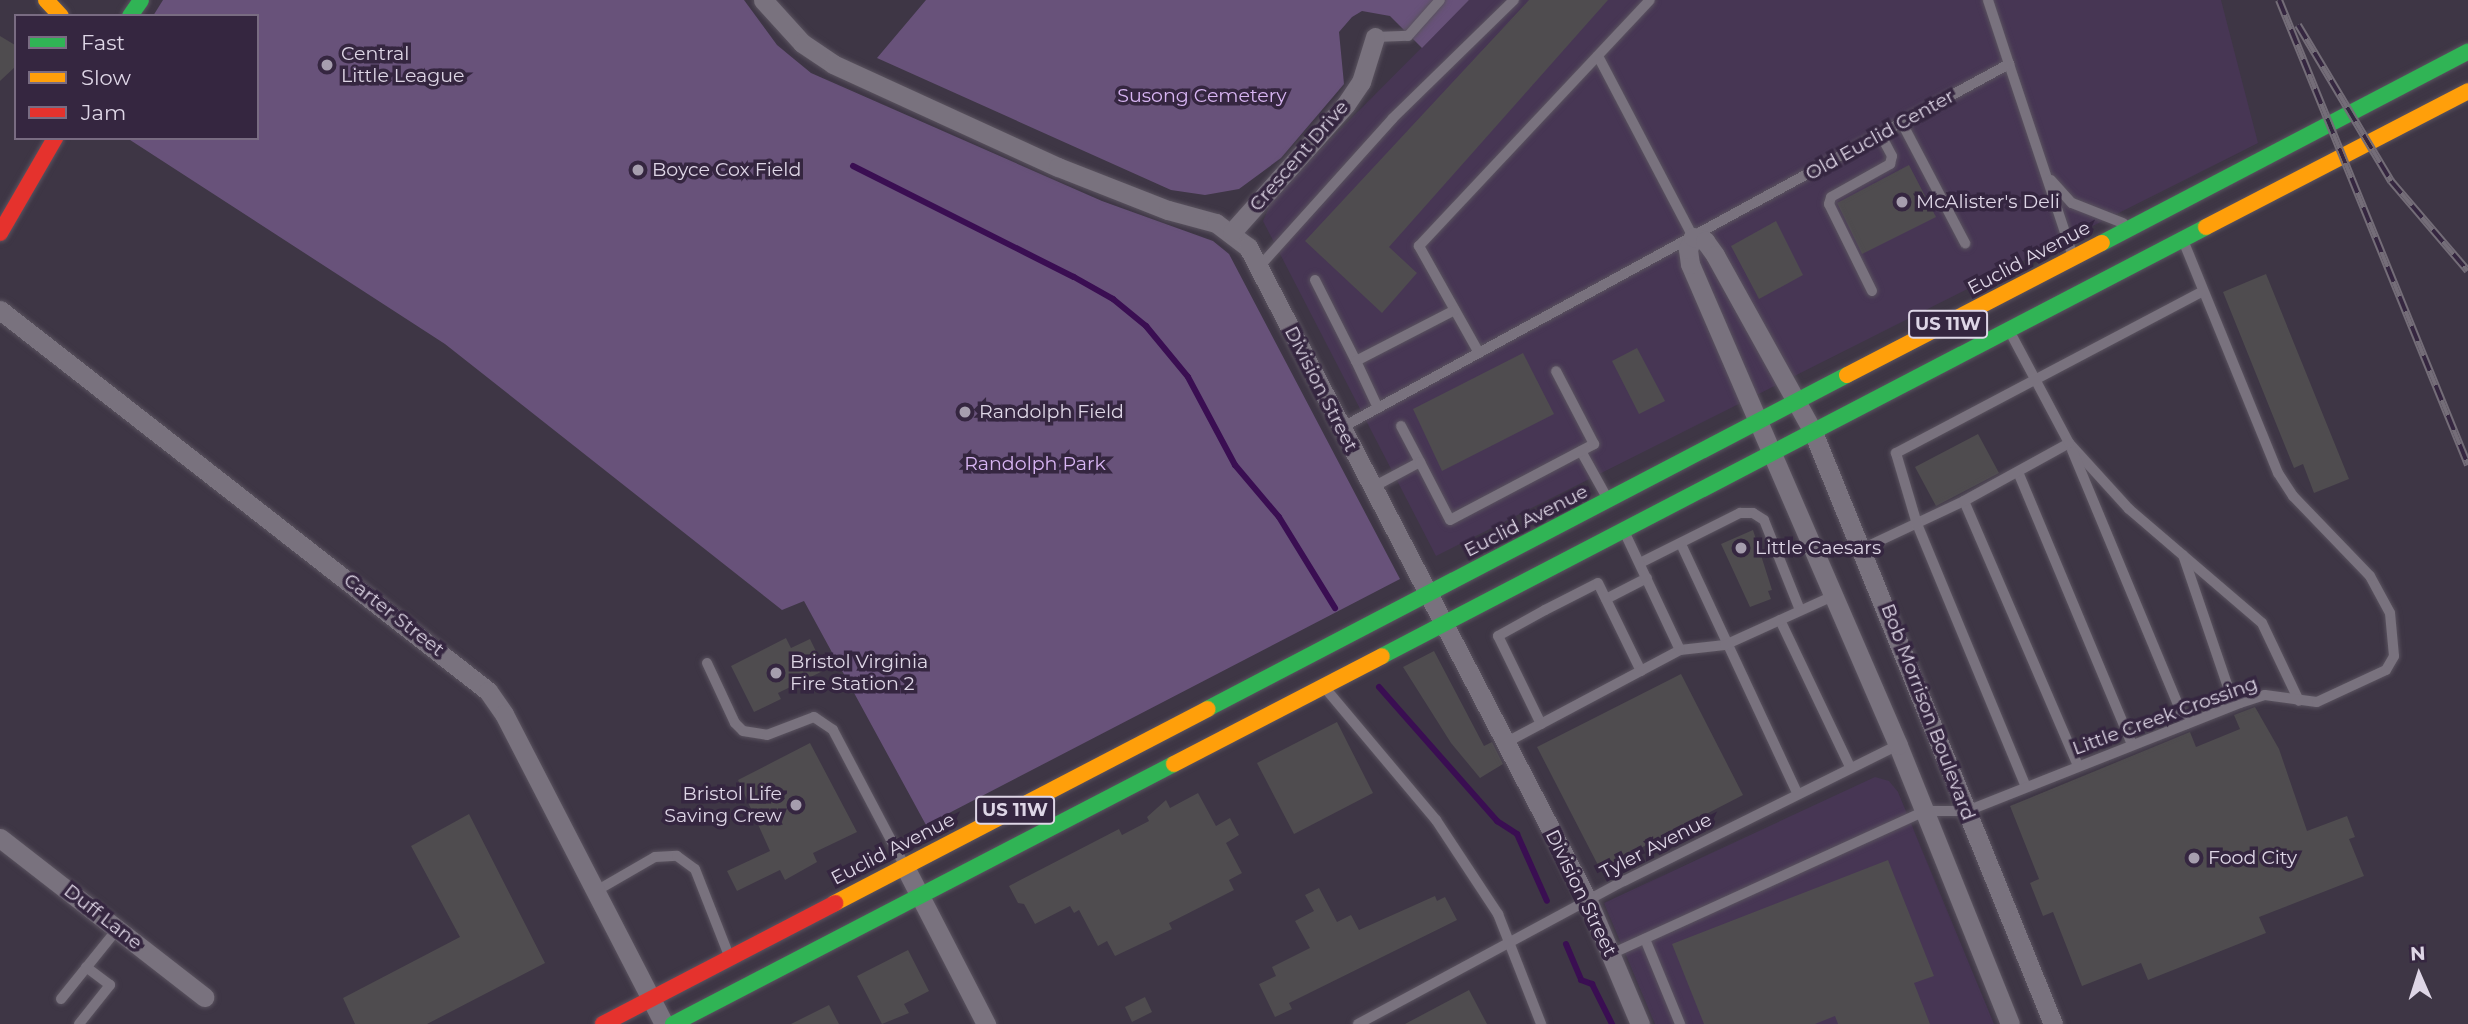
<!DOCTYPE html>
<style>
body{margin:0}
#map{position:relative;width:2468px;height:1024px;overflow:hidden;background:#3e3645;font-family:Montserrat,sans-serif}
div>[style]{position:absolute}
[style*='--x']{left:calc(var(--x)*1px);top:calc(var(--y)*1px);width:calc(var(--w)*1px);rotate:calc(var(--a)*1deg)}
.built>*{inset:0;background:#473654}
.green>*{inset:0;background:#68527a}
.stream>*{height:6px;margin:-3px;padding:0 3px;transform-origin:3px;border-radius:3px;background:#3a0e52}
.building>*{inset:0;background:#4f4c4f}
.roads{filter:drop-shadow(0 0 2px #5a535f) drop-shadow(0 0 2px #5a535f)}
.lane>*{height:10px;margin:-5px;padding:0 5px;transform-origin:5px;border-radius:5px;background:#79727e}
.street>*{height:19px;margin:-9.5px;padding:0 9.5px;transform-origin:9.5px;border-radius:9.5px;background:#79727e}
.fast>*{height:16px;margin:-8px;padding:0 8px;transform-origin:8px;border-radius:8px;background:#30b455}
.slow>*{height:16px;margin:-8px;padding:0 8px;transform-origin:8px;border-radius:8px;background:#ff9f0a}
.jam>*{height:16px;margin:-8px;padding:0 8px;transform-origin:8px;border-radius:8px;background:#e5322d}
.rail>*{height:8px;margin-top:-4px;transform-origin:0;background:repeating-linear-gradient(90deg,#352640 0 16px,#746d78 0 32px);box-sizing:border-box;border-block:2px solid #746d78}
.dots>*{width:19px;height:19px;translate:-50% -50%;box-sizing:border-box;border:4px solid #352640;border-radius:50%}
span{translate:-50% -50%;white-space:nowrap;text-align:center;line-height:1.15;-webkit-text-stroke:7px #352640;paint-order:stroke}
.shield-label span{padding:2px 5px;background:#352640;border:2px solid;border-radius:5px;-webkit-text-stroke-width:0}
.shield-label{font-size:18px;color:#ded6e6;font-weight:700}
.poi-label{font-size:19px;color:#ded6e6}
.left{translate:0 -50%;text-align:left}
.right{translate:-100% -50%;text-align:right}
.park-label{font-size:19px;color:#d8b5f3}
.street-label{font-size:19px;color:#ded6e6}
.legend{position:absolute;left:14px;top:14px;width:245px;height:126px;box-sizing:border-box;background:#352640;border:2px solid #796c82;margin:0;padding:9px 12px;list-style:none;font-size:21px;color:#ded6e6}
.legend li{display:flex;align-items:center;gap:14px;height:35px}
.legend b{width:35px;border:2px solid #796c82}
.north{position:absolute;left:2384px;top:940px;width:70px;height:70px;-webkit-text-stroke:5px #352640;paint-order:stroke;rotate:357deg;font-size:19px;font-weight:700;line-height:28px;text-align:center;color:#ded6e6}
.north::after{content:'';display:block;margin:auto;width:24px;height:32px;background:#ded6e6;clip-path:polygon(50% 0,100% 100%,50% 72%,0 100%)}
</style>
<div id="map">
<div class="built">
<i style="clip-path:polygon(1469px 0,2221px 0,2258px 143px,1436px 556px,1263px 221px,1274px 196px)"></i>
<i style="clip-path:polygon(1875px 777px,1889px 781px,1898px 792px,1994px 1024px,1655px 1024px,1604px 903px)"></i>
</div>
<div class="green">
<i style="clip-path:polygon(163px 0,744px 0,777px 45px,811px 73px,1102px 201px,1213px 241px,1229px 254px,1400px 579px,926px 825px,804px 601px,782px 610px,445px 344px,127px 138px,257px 138px,257px 16px,153px 16px)"></i>
<i style="clip-path:polygon(926px 0,1469px 0,1422px 48px,1390px 16px,1362px 11px,1352px 17px,1339px 32px,1344px 84px,1281px 158px,1239px 189px,1205px 195px,1171px 190px,877px 58px)"></i>
</div>
<div class="stream">
<i style="--x:853;--y:166;--w:247;--a:26.7"></i>
<i style="--x:1074;--y:277;--w:45;--a:29.4"></i>
<i style="--x:1113;--y:299;--w:43;--a:39.3"></i>
<i style="--x:1146;--y:326;--w:66;--a:50.5"></i>
<i style="--x:1188;--y:377;--w:100;--a:61.9"></i>
<i style="--x:1235;--y:465;--w:68;--a:49.8"></i>
<i style="--x:1279;--y:517;--w:107;--a:58.4"></i>
<i style="--x:1379;--y:687;--w:179;--a:48.6"></i>
<i style="--x:1497;--y:821;--w:24;--a:33"></i>
<i style="--x:1517;--y:834;--w:73;--a:65.9"></i>
<i style="--x:1566;--y:944;--w:39;--a:67"></i>
<i style="--x:1581;--y:980;--w:12;--a:20"></i>
<i style="--x:1592;--y:984;--w:45;--a:63.4"></i>
</div>
<div class="building">
<i style="clip-path:polygon(1529px 0,1608px 0,1389px 247px,1417px 273px,1382px 313px,1305px 241px)"></i>
<i style="clip-path:polygon(0 36px,15px 45px,16px 66px,0 81px)"></i>
<i style="clip-path:polygon(1909px 165px,1936px 217px,1862px 254px,1837px 203px)"></i>
<i style="clip-path:polygon(1776px 221px,1803px 275px,1759px 299px,1731px 246px)"></i>
<i style="clip-path:polygon(2266px 274px,2349px 479px,2314px 493px,2303px 464px,2294px 468px,2223px 292px)"></i>
<i style="clip-path:polygon(1637px 348px,1665px 401px,1639px 414px,1612px 361px)"></i>
<i style="clip-path:polygon(1523px 353px,1554px 414px,1442px 471px,1413px 409px)"></i>
<i style="clip-path:polygon(1978px 434px,1999px 473px,1936px 506px,1915px 467px)"></i>
<i style="clip-path:polygon(1753px 530px,1772px 590px,1768px 591px,1771px 599px,1750px 607px,1721px 544px)"></i>
<i style="clip-path:polygon(786px 638px,791px 648px,810px 639px,825px 670px,778px 693px,781px 699px,754px 712px,731px 666px)"></i>
<i style="clip-path:polygon(1434px 651px,1484px 746px,1492px 742px,1503px 764px,1480px 778px,1451px 743px,1403px 667px)"></i>
<i style="clip-path:polygon(1681px 674px,1743px 795px,1600px 869px,1537px 747px)"></i>
<i style="clip-path:polygon(2255px 707px,2279px 749px,2307px 831px,2347px 816px,2355px 837px,2349px 839px,2364px 876px,2259px 917px,2266px 933px,2148px 980px,2141px 963px,2082px 986px,2053px 912px,2043px 916px,2030px 883px,2039px 879px,2010px 806px,2190px 732px,2196px 747px,2240px 729px,2234px 715px)"></i>
<i style="clip-path:polygon(1337px 722px,1373px 793px,1294px 834px,1257px 763px)"></i>
<i style="clip-path:polygon(810px 743px,857px 832px,813px 853px,817px 862px,785px 880px,780px 870px,737px 891px,727px 871px,770px 851px,738px 780px)"></i>
<i style="clip-path:polygon(1198px 793px,1216px 826px,1230px 818px,1239px 835px,1226px 843px,1242px 873px,1229px 880px,1234px 890px,1169px 923px,1172px 929px,1115px 956px,1107px 941px,1098px 946px,1079px 910px,1074px 913px,1070px 906px,1035px 924px,1024px 904px,1018px 903px,1009px 886px,1119px 829px,1122px 835px,1149px 821px,1147px 817px,1166px 800px,1170px 808px)"></i>
<i style="clip-path:polygon(469px 814px,545px 963px,427px 1024px,355px 1024px,343px 998px,460px 937px,411px 846px)"></i>
<i style="clip-path:polygon(1888px 860px,1934px 976px,1914px 983px,1930px 1024px,1838px 1024px,1835px 1016px,1815px 1024px,1704px 1024px,1672px 944px)"></i>
<i style="clip-path:polygon(1319px 888px,1337px 922px,1351px 915px,1359px 930px,1435px 896px,1437px 901px,1445px 897px,1457px 920px,1289px 1003px,1292px 1009px,1275px 1017px,1259px 984px,1276px 976px,1272px 967px,1310px 948px,1295px 921px,1314px 911px,1305px 895px)"></i>
<i style="clip-path:polygon(908px 950px,929px 991px,904px 1004px,909px 1013px,882px 1024px,857px 976px)"></i>
<i style="clip-path:polygon(1469px 990px,1487px 1024px,1405px 1024px)"></i>
<i style="clip-path:polygon(1145px 997px,1152px 1012px,1132px 1022px,1125px 1007px)"></i>
<i style="clip-path:polygon(829px 1005px,839px 1024px,791px 1024px)"></i>
</div>
<div class="roads">
<div class="lane">
<i style="--x:1375;--y:37;--w:33;--a:-2"></i>
<i style="--x:1408;--y:36;--w:48;--a:-48.4"></i>
<i style="--x:1598;--y:56;--w:204;--a:62.3"></i>
<i style="--x:2009;--y:64;--w:199;--a:71.6"></i>
<i style="--x:1902;--y:123;--w:136;--a:62.3"></i>
<i style="--x:2051;--y:180;--w:31;--a:48"></i>
<i style="--x:2072;--y:203;--w:55;--a:21.4"></i>
<i style="--x:1259;--y:267;--w:200;--a:-48"></i>
<i style="--x:1393;--y:118;--w:169;--a:-44.3"></i>
<i style="--x:1315;--y:280;--w:91;--a:63.2"></i>
<i style="--x:1872;--y:291;--w:97;--a:-116.3"></i>
<i style="--x:1829;--y:204;--w:7;--a:-74"></i>
<i style="--x:1831;--y:197;--w:68;--a:-29.2"></i>
<i style="--x:1890;--y:164;--w:8;--a:-76"></i>
<i style="--x:1892;--y:156;--w:24;--a:-118"></i>
<i style="--x:1479;--y:353;--w:123;--a:-119.3"></i>
<i style="--x:1419;--y:246;--w:337;--a:-46.8"></i>
<i style="--x:1378;--y:408;--w:52;--a:-115.1"></i>
<i style="--x:1356;--y:361;--w:111;--a:-27.3"></i>
<i style="--x:1401;--y:426;--w:41;--a:62.2"></i>
<i style="--x:1341;--y:428;--w:761;--a:-28.59"></i>
<i style="--x:2009;--y:64;--w:67;--a:-108.2"></i>
<i style="--x:2069;--y:443;--w:89;--a:47.7"></i>
<i style="--x:2129;--y:509;--w:175;--a:40.6"></i>
<i style="--x:2262;--y:623;--w:86;--a:64.6"></i>
<i style="--x:2072;--y:450;--w:297;--a:67.4"></i>
<i style="--x:1581;--y:451;--w:51;--a:60.9"></i>
<i style="--x:2018;--y:472;--w:295;--a:67.3"></i>
<i style="--x:1373;--y:487;--w:53;--a:-28"></i>
<i style="--x:1420;--y:462;--w:65;--a:62.7"></i>
<i style="--x:1450;--y:520;--w:163;--a:-27.8"></i>
<i style="--x:1594;--y:444;--w:82;--a:-117.5"></i>
<i style="--x:1964;--y:501;--w:288;--a:66.7"></i>
<i style="--x:1681;--y:544;--w:275;--a:65"></i>
<i style="--x:1864;--y:548;--w:110;--a:-25.2"></i>
<i style="--x:1964;--y:501;--w:120;--a:-28.9"></i>
<i style="--x:2069;--y:443;--w:126;--a:-118"></i>
<i style="--x:2183;--y:555;--w:158;--a:71.2"></i>
<i style="--x:1640;--y:563;--w:112;--a:-26.6"></i>
<i style="--x:1740;--y:513;--w:13;--a:0"></i>
<i style="--x:1753;--y:513;--w:13;--a:32"></i>
<i style="--x:1764;--y:520;--w:97;--a:68.2"></i>
<i style="--x:1606;--y:599;--w:46;--a:-27.1"></i>
<i style="--x:1780;--y:620;--w:163;--a:64.5"></i>
<i style="--x:1680;--y:650;--w:45;--a:-6.3"></i>
<i style="--x:1725;--y:645;--w:121;--a:-24.4"></i>
<i style="--x:707;--y:663;--w:66;--a:65"></i>
<i style="--x:735;--y:723;--w:11;--a:45"></i>
<i style="--x:743;--y:731;--w:24;--a:9"></i>
<i style="--x:767;--y:735;--w:50;--a:-21"></i>
<i style="--x:814;--y:717;--w:23;--a:34"></i>
<i style="--x:833;--y:730;--w:150;--a:62.2"></i>
<i style="--x:1326;--y:689;--w:171;--a:50"></i>
<i style="--x:1436;--y:820;--w:113;--a:56.6"></i>
<i style="--x:1498;--y:914;--w:118;--a:68.6"></i>
<i style="--x:1541;--y:724;--w:98;--a:-116"></i>
<i style="--x:1498;--y:636;--w:54;--a:-29"></i>
<i style="--x:1545;--y:610;--w:59;--a:-27"></i>
<i style="--x:1598;--y:583;--w:98;--a:64"></i>
<i style="--x:1505;--y:743;--w:198;--a:-28"></i>
<i style="--x:1680;--y:650;--w:129;--a:-115.2"></i>
<i style="--x:2026;--y:787;--w:285;--a:-112.5"></i>
<i style="--x:1917;--y:524;--w:74;--a:-106.5"></i>
<i style="--x:1896;--y:453;--w:347;--a:-27.8"></i>
<i style="--x:596;--y:891;--w:68;--a:-30"></i>
<i style="--x:655;--y:857;--w:22;--a:-3"></i>
<i style="--x:677;--y:856;--w:22;--a:36"></i>
<i style="--x:695;--y:869;--w:90;--a:68.6"></i>
<i style="--x:1645;--y:939;--w:92;--a:67.6"></i>
<i style="--x:1611;--y:954;--w:345;--a:-24.5"></i>
<i style="--x:1925;--y:811;--w:42;--a:0"></i>
<i style="--x:1967;--y:811;--w:294;--a:-21.6"></i>
<i style="--x:2240;--y:703;--w:26;--a:-18"></i>
<i style="--x:2265;--y:695;--w:52;--a:7.7"></i>
<i style="--x:2317;--y:702;--w:76;--a:-24.9"></i>
<i style="--x:2386;--y:670;--w:16;--a:-60"></i>
<i style="--x:2394;--y:656;--w:43;--a:-95.3"></i>
<i style="--x:2390;--y:613;--w:42;--a:-118.4"></i>
<i style="--x:2370;--y:576;--w:111;--a:-133.9"></i>
<i style="--x:2293;--y:496;--w:27;--a:-123"></i>
<i style="--x:2278;--y:473;--w:248;--a:-112.2"></i>
<i style="--x:61;--y:999;--w:91;--a:-51.2"></i>
<i style="--x:79;--y:1024;--w:50;--a:-51.5"></i>
<i style="--x:110;--y:985;--w:30;--a:-143"></i>
<i style="--x:1358;--y:1024;--w:302;--a:-28.3"></i>
<i style="--x:1624;--y:881;--w:306;--a:-26.4"></i>
</div>
<div class="street">
<i style="--x:763;--y:0;--w:58;--a:47.8"></i>
<i style="--x:802;--y:43;--w:37;--a:34"></i>
<i style="--x:833;--y:64;--w:247;--a:24.6"></i>
<i style="--x:1058;--y:167;--w:118;--a:21.4"></i>
<i style="--x:1168;--y:210;--w:50;--a:15.2"></i>
<i style="--x:1216;--y:223;--w:40;--a:37"></i>
<i style="--x:1248;--y:247;--w:737;--a:62.53"></i>
<i style="--x:1588;--y:901;--w:134;--a:67.1"></i>
<i style="--x:1232;--y:232;--w:171;--a:-48.3"></i>
<i style="--x:1346;--y:104;--w:27;--a:-56"></i>
<i style="--x:1361;--y:82;--w:47;--a:-72.7"></i>
<i style="--x:0;--y:310;--w:619;--a:37.98"></i>
<i style="--x:488;--y:691;--w:28;--a:55"></i>
<i style="--x:504;--y:714;--w:349;--a:62.7"></i>
<i style="--x:0;--y:838;--w:259;--a:37.9"></i>
<i style="--x:905;--y:867;--w:177;--a:62.7"></i>
<i style="--x:2010;--y:1024;--w:301;--a:-111.9"></i>
<i style="--x:1898;--y:745;--w:524;--a:-113.39"></i>
<i style="--x:1690;--y:264;--w:15;--a:-98"></i>
<i style="--x:1688;--y:249;--w:13;--a:-67"></i>
<i style="--x:1693;--y:237;--w:13;--a:18"></i>
<i style="--x:1705;--y:241;--w:17;--a:54"></i>
<i style="--x:1715;--y:255;--w:202;--a:61"></i>
<i style="--x:1813;--y:432;--w:639;--a:67.93"></i>
</div>
<div class="fast">
<i style="--x:130;--y:16;--w:19;--a:-55"></i>
<i style="--x:2102;--y:243;--w:413;--a:-27.6"></i>
<i style="--x:1382;--y:656;--w:929;--a:-27.5"></i>
<i style="--x:1207;--y:709;--w:722;--a:-27.56"></i>
<i style="--x:673;--y:1024;--w:564;--a:-27.43"></i>
</div>
<div class="slow">
<i style="--x:46;--y:0;--w:22;--a:47"></i>
<i style="--x:2206;--y:227;--w:295;--a:-27.4"></i>
<i style="--x:1847;--y:375;--w:287;--a:-27.4"></i>
<i style="--x:1174;--y:764;--w:234;--a:-27.4"></i>
<i style="--x:835;--y:903;--w:420;--a:-27.5"></i>
</div>
<div class="jam">
<i style="--x:0;--y:233;--w:110;--a:-59.9"></i>
<i style="--x:603;--y:1024;--w:262;--a:-27.5"></i>
</div>
</div>
<div class="rail">
<i style="--x:2279;--y:0;--w:502;--a:67.88"></i>
<i style="--x:2298;--y:25;--w:182;--a:59.2"></i>
<i style="--x:2391;--y:181;--w:118;--a:49.5"></i>
</div>
<div class="dots">
<i style="left:327px;top:65px;background:#a69eae"></i>
<i style="left:638px;top:170px;background:#a69eae"></i>
<i style="left:1902px;top:202px;background:#a69eae"></i>
<i style="left:965px;top:412px;background:#a69eae"></i>
<i style="left:1741px;top:548px;background:#a69eae"></i>
<i style="left:776px;top:673px;background:#a69eae"></i>
<i style="left:796px;top:805px;background:#a69eae"></i>
<i style="left:2194px;top:858px;background:#a69eae"></i>
</div>
<div class="shield-label">
<span style="left:1948px;top:324px">US 11W</span>
<span style="left:1015px;top:810px">US 11W</span>
</div>
<div class="poi-label">
<span class="left" style="left:341px;top:65px">Central<br>Little League</span>
<span class="left" style="left:652px;top:170px">Boyce Cox Field</span>
<span class="left" style="left:1916px;top:202px">McAlister's Deli</span>
<span class="left" style="left:979px;top:412px">Randolph Field</span>
<span class="left" style="left:1755px;top:548px">Little Caesars</span>
<span class="left" style="left:790px;top:673px">Bristol Virginia<br>Fire Station 2</span>
<span class="right" style="left:782px;top:805px">Bristol Life<br>Saving Crew</span>
<span class="left" style="left:2208px;top:858px">Food City</span>
</div>
<div class="park-label">
<span style="left:1202px;top:96px">Susong Cemetery</span>
<span style="left:1035px;top:464px">Randolph Park</span>
</div>
<div class="street-label">
<span style="left:1880px;top:135px;rotate:-29deg">Old Euclid Center</span>
<span style="left:1299px;top:156px;rotate:-49deg">Crescent Drive</span>
<span style="left:2029px;top:258px;rotate:-28deg">Euclid Avenue</span>
<span style="left:1321px;top:389px;rotate:63deg">Division Street</span>
<span style="left:1526px;top:521px;rotate:-27deg">Euclid Avenue</span>
<span style="left:394px;top:615px;rotate:38deg">Carter Street</span>
<span style="left:1928px;top:712px;rotate:69deg">Bob Morrison Boulevard</span>
<span style="left:2165px;top:716px;rotate:-20deg">Little Creek Crossing</span>
<span style="left:1656px;top:846px;rotate:-27deg">Tyler Avenue</span>
<span style="left:893px;top:849px;rotate:-27deg">Euclid Avenue</span>
<span style="left:1581px;top:893px;rotate:64deg">Division Street</span>
<span style="left:103px;top:917px;rotate:38deg">Duff Lane</span>
</div>
<ul class="legend">
<li><b style="height:9px;background:#30b455"></b>Fast</li>
<li><b style="height:9px;background:#ff9f0a"></b>Slow</li>
<li><b style="height:9px;background:#e5322d"></b>Jam</li>
</ul>
<div class="north">N</div>
</div>
